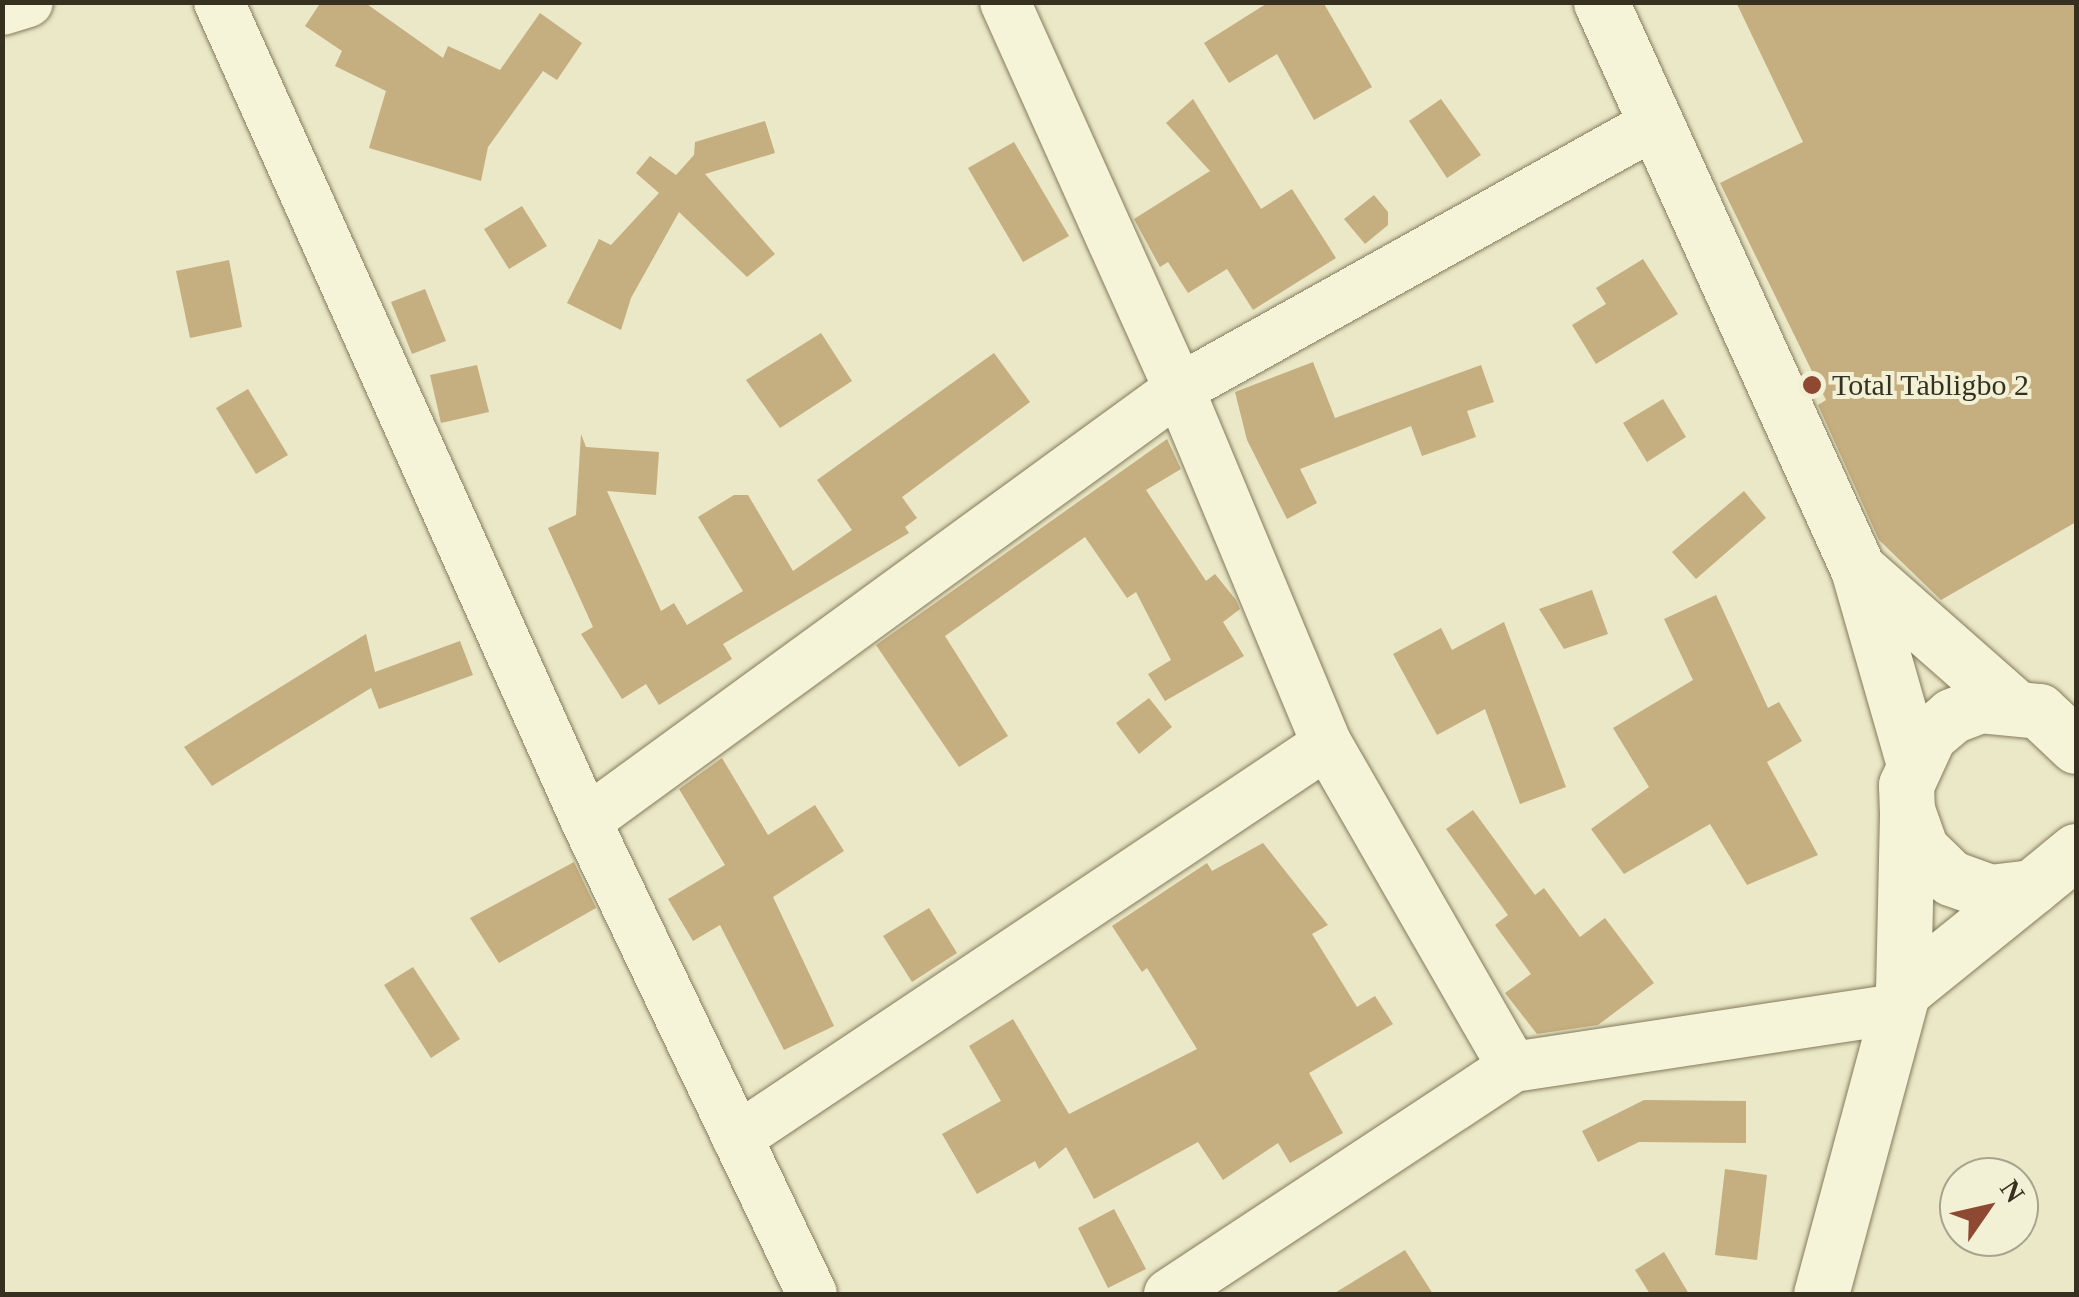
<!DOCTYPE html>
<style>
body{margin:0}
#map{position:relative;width:2079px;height:1297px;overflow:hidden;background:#eae8c6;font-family:Georgia,serif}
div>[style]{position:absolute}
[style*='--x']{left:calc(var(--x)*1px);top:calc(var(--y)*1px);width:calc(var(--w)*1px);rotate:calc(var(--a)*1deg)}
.building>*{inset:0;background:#c5ae7f}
.roads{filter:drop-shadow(0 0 2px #847b5d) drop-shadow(0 0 2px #847b5d)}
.minor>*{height:50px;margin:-25px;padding:0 25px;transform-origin:25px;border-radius:25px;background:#f6f4d8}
.secondary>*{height:55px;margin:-27.5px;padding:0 27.5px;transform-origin:27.5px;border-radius:27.5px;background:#f6f4d8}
.dots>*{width:28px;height:28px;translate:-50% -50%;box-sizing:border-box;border:5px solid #f2f1d5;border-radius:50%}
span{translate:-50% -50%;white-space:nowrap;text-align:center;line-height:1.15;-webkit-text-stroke:8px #f2f1d5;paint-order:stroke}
.poi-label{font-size:30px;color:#353020}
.left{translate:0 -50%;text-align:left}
.frame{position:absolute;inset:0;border:5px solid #353020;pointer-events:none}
.north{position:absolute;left:1939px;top:1157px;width:100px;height:100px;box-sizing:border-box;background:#f2f1d5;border:2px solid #a6a48d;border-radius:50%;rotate:56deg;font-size:28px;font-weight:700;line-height:40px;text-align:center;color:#353020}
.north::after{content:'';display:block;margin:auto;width:35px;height:45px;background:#8e4932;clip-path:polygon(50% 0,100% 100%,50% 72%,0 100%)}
</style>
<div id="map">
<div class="building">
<i style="clip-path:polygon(321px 2px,364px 2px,443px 58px,448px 46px,500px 70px,540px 13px,582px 43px,557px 80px,543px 71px,488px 147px,481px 181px,369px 148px,386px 91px,335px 66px,342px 51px,305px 26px)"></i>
<i style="clip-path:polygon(1269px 2px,1323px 2px,1372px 87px,1314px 120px,1277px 54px,1229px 83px,1204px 43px)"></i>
<i style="clip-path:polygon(1736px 2px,2076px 2px,2076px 522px,1941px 600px,1879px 540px,1818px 405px,1826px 400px,1720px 183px,1803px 142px)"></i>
<i style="clip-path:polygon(1193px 99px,1261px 209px,1292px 189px,1336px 258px,1253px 310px,1227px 269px,1188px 293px,1168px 262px,1160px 267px,1134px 219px,1210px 171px,1166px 123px)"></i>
<i style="clip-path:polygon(1441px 99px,1481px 155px,1447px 178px,1409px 121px)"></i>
<i style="clip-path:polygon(765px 121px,775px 153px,705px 174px,775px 254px,747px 277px,679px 212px,631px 298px,621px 330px,567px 303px,599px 239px,611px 245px,659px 193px,636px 173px,650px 156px,676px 175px,694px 155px,695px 142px)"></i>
<i style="clip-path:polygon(1014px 142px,1069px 236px,1023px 262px,968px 168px)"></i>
<i style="clip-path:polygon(1374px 195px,1388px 212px,1388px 225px,1365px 244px,1344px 219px)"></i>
<i style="clip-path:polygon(522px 206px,547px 246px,509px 269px,484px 229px)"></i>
<i style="clip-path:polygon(1643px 259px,1678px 314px,1596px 364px,1572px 325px,1606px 304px,1596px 288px)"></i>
<i style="clip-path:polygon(229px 260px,242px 327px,190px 338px,176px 271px)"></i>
<i style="clip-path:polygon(425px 289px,446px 341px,412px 354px,391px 302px)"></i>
<i style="clip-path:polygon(821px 333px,852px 381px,780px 428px,746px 380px)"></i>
<i style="clip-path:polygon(994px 353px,1030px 402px,902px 497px,917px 518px,905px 527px,909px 533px,723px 644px,732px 659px,659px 705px,646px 684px,622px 699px,581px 634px,593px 627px,548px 528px,576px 515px,581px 434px,586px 447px,659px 452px,656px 495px,607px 491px,661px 611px,674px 603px,687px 625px,743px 591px,698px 517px,734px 495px,748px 495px,793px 571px,852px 530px,817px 480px)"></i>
<i style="clip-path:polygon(1313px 362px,1335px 418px,1481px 365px,1494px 402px,1467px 411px,1476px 437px,1422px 456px,1411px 426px,1300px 469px,1317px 503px,1287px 519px,1247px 440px,1235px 392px)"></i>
<i style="clip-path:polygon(477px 365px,489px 412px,441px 423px,430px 375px)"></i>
<i style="clip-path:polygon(248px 389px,288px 455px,256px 474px,216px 408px)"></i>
<i style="clip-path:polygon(1663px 399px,1686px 437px,1647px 462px,1623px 423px)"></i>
<i style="clip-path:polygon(1167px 439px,1181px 469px,1146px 490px,1206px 581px,1215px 574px,1236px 600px,1240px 609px,1223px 622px,1244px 656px,1165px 701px,1148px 674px,1171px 660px,1136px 592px,1127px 598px,1085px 537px,945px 636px,1008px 736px,959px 767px,876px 645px)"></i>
<i style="clip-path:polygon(1744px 491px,1766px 518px,1696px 579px,1672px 552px)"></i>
<i style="clip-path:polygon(1592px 590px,1608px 634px,1564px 649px,1539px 609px)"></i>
<i style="clip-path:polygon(1716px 595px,1768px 708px,1779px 702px,1802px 741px,1767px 762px,1818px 855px,1747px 885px,1710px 824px,1624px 874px,1591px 829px,1649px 787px,1613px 728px,1693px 680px,1664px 619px)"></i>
<i style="clip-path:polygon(1504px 622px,1566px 787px,1520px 804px,1485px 709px,1437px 735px,1393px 654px,1441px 628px,1452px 650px)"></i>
<i style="clip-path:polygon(366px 634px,375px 672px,460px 641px,473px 675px,379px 709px,371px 688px,212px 786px,184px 747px)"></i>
<i style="clip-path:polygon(1149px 698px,1172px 727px,1139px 754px,1116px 723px)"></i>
<i style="clip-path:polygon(722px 758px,768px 835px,815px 805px,844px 851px,773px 897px,834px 1026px,784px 1050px,720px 925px,693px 941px,668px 899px,725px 865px,679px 789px)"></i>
<i style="clip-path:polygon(1473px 810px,1535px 895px,1544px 888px,1580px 937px,1605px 918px,1654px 983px,1598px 1025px,1537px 1034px,1505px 993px,1531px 974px,1495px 925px,1508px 915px,1446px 829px)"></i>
<i style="clip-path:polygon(1263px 843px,1328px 925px,1312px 934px,1357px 1007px,1375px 996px,1393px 1024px,1309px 1073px,1343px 1133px,1290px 1163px,1278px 1143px,1223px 1180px,1198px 1142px,1094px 1199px,1066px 1147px,1039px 1169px,1035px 1161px,977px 1194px,942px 1134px,1001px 1101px,969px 1046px,1013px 1019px,1069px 1114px,1197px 1049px,1147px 968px,1142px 972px,1112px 926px,1207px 863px,1212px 871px)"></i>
<i style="clip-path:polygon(574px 862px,596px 908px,499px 963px,470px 918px)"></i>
<i style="clip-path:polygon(929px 908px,957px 953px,912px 982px,883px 936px)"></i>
<i style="clip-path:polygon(413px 967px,460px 1039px,431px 1058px,384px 985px)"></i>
<i style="clip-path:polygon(1644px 1100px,1746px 1101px,1746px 1143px,1639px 1142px,1598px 1162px,1582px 1131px)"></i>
<i style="clip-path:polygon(1725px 1169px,1767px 1175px,1757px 1260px,1715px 1255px)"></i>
<i style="clip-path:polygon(1114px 1209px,1146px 1269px,1108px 1288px,1078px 1228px)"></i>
<i style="clip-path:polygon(1405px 1250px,1433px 1294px,1333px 1294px)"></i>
<i style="clip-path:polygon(1664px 1252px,1689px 1294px,1650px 1294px,1635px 1270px)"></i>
</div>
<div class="roads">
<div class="minor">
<i style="--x:219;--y:2;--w:897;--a:65.86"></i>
<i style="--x:586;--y:821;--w:524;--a:64.46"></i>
<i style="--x:1005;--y:2;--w:424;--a:65.8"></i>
<i style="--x:1179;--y:389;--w:385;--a:67.4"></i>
<i style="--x:1327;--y:744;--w:373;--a:60.1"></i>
<i style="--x:2;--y:10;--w:27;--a:-17"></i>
<i style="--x:586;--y:821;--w:734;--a:-36.07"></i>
<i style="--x:1179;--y:389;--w:543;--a:-29.12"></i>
<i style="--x:737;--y:1138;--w:709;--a:-33.73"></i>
<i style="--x:1169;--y:1294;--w:412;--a:-33.4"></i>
<i style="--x:1513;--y:1067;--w:388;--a:-8.6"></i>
</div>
<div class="secondary">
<i style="--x:1601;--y:2;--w:623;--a:65.62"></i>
<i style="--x:1858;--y:569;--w:200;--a:74"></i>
<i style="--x:1858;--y:569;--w:203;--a:41.4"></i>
<i style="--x:2076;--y:746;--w:51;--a:-136.6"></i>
<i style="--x:2039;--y:711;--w:59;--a:-174.2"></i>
<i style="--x:1980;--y:705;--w:30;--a:159"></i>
<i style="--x:1952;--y:716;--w:30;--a:140"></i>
<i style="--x:1929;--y:735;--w:55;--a:114.7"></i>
<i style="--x:1906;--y:785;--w:25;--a:88"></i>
<i style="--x:1907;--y:810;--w:41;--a:70.3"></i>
<i style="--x:1921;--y:849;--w:42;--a:44"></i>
<i style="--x:1951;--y:878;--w:41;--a:19.7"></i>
<i style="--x:1990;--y:892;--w:42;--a:-6.8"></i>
<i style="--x:2032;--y:887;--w:57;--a:-39.3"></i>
<i style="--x:1903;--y:991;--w:166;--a:-38.9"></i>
<i style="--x:1821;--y:1294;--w:314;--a:-74.9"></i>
<i style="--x:1903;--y:991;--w:181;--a:-88.7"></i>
</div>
</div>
<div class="dots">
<i style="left:1812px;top:385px;background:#8e4932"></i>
</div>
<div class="poi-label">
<span class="left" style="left:1832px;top:385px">Total Tabligbo 2</span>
</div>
<div class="frame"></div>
<div class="north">N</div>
</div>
